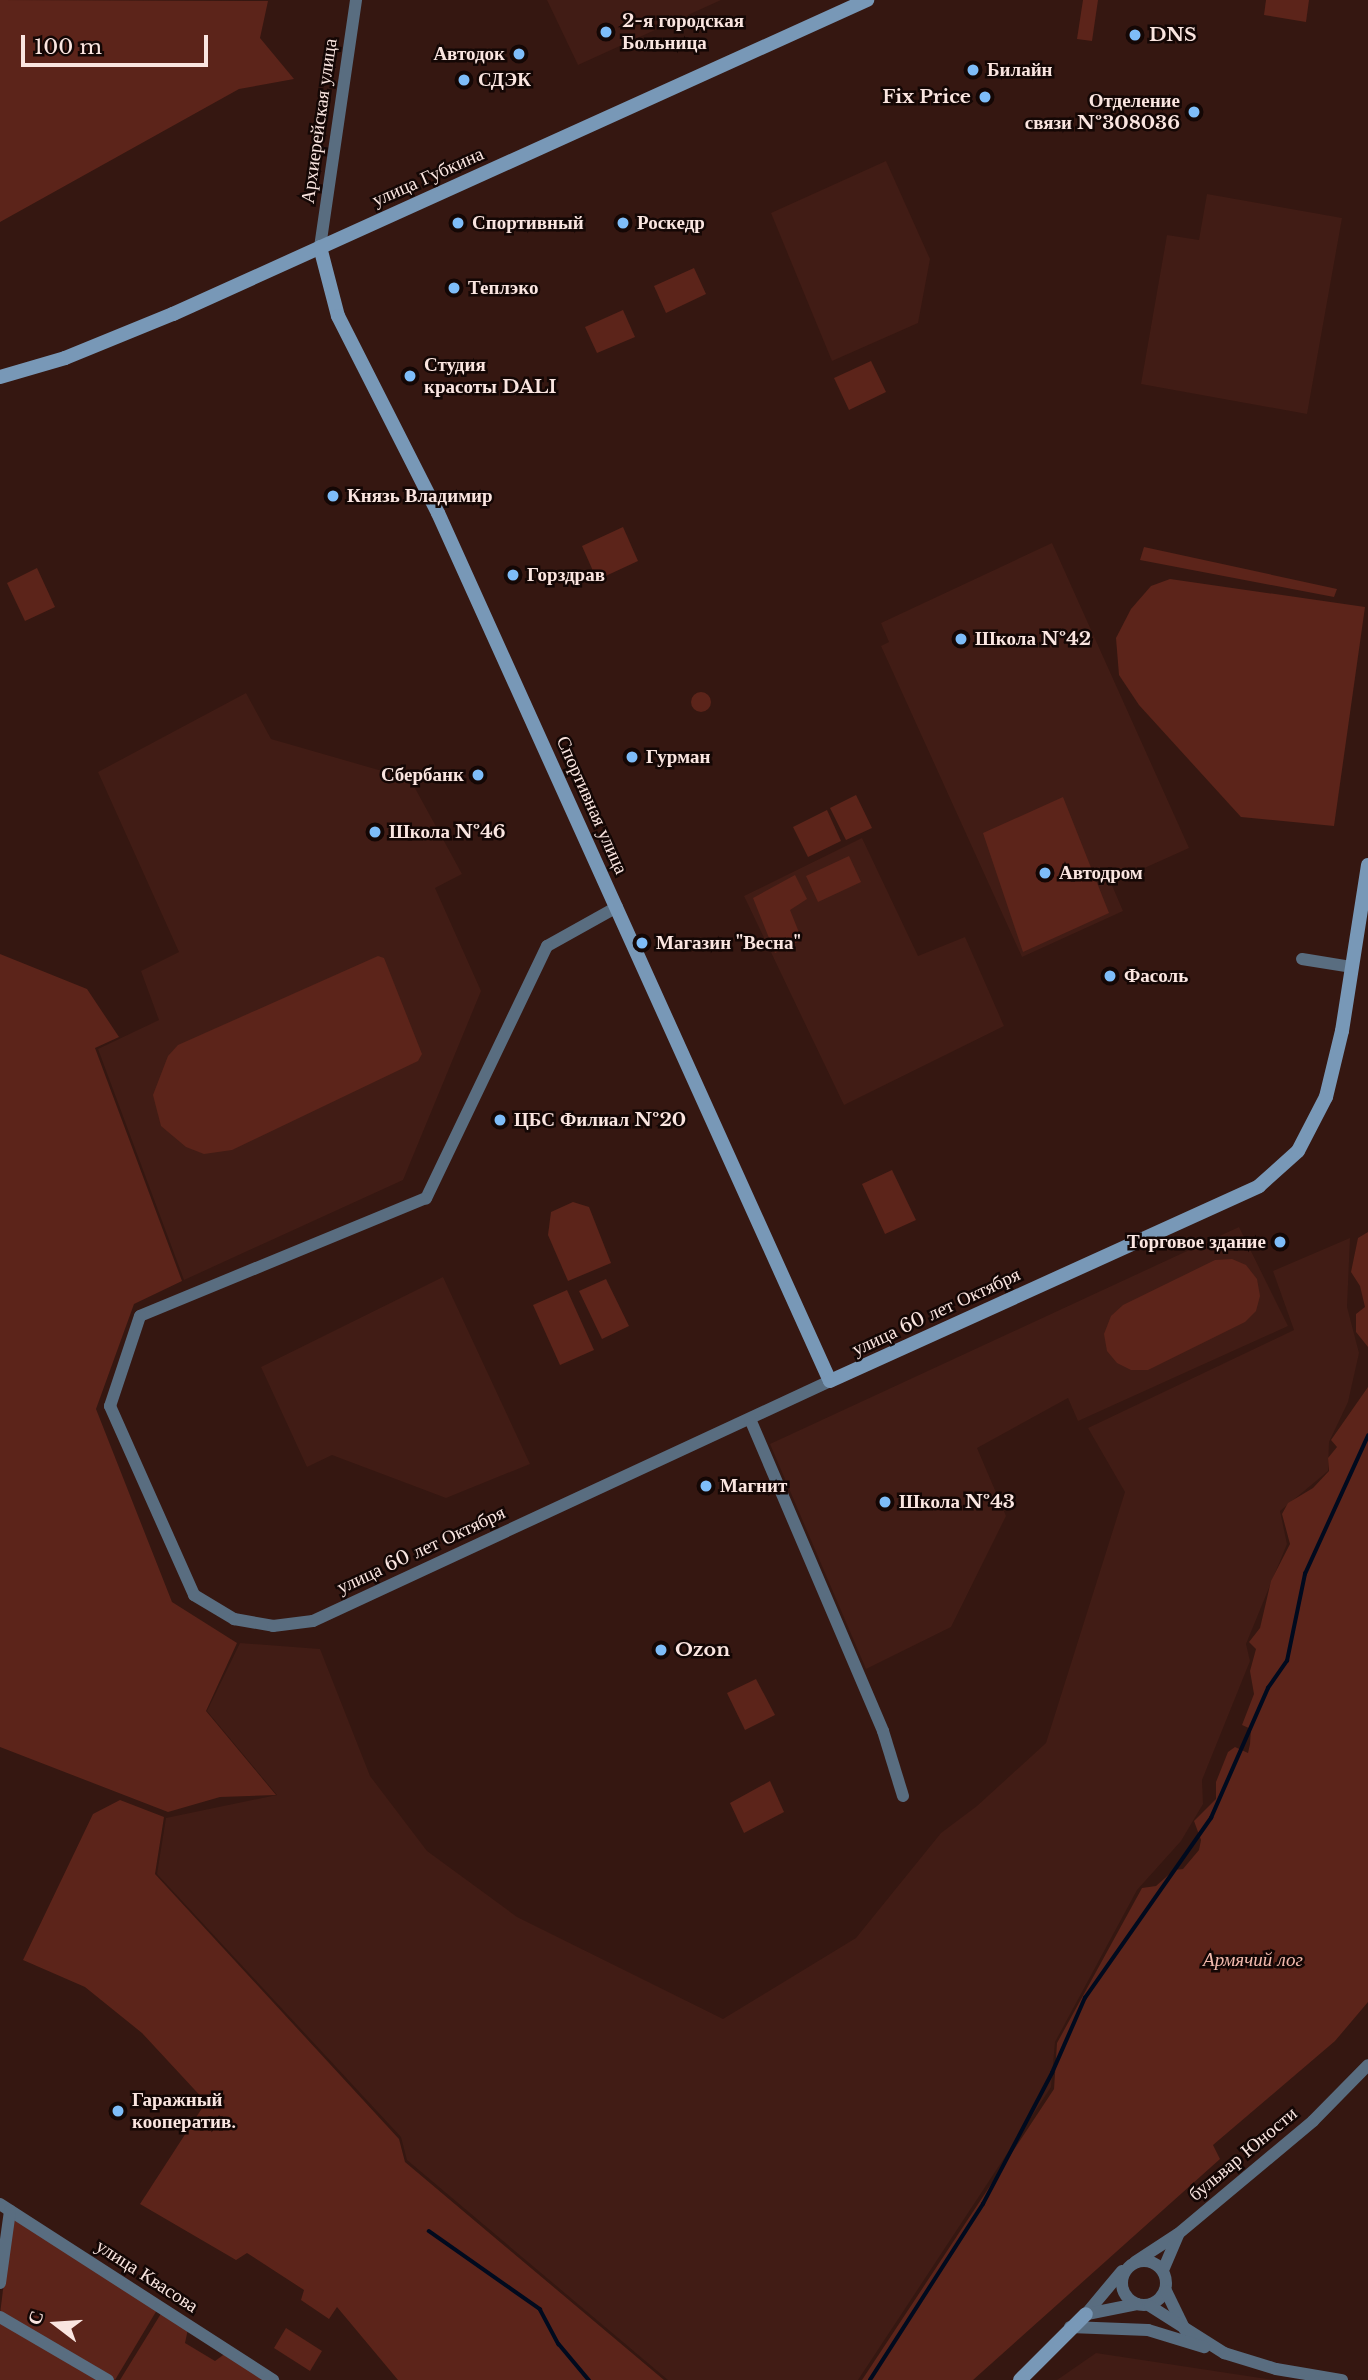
<!DOCTYPE html>
<meta charset="utf-8">
<style>
body{margin:0}
#map{position:relative;width:1368px;height:2380px;overflow:hidden;background:#351711;font-family:"Libre Baskerville",serif}
div>[style]{position:absolute}
[style*='--x']{left:calc(var(--x)*1px);top:calc(var(--y)*1px);width:calc(var(--w)*1px);rotate:calc(var(--a)*1deg)}
.built>*{inset:0;background:#411c15}
.green>*{inset:0;background:#5c241a}
.round{border-radius:50%}
.stream>*{height:3.5px;margin:-1.75px;padding:0 1.75px;transform-origin:1.75px;border-radius:1.75px;background:#000a1e}
.street>*{height:12px;margin:-6px;padding:0 6px;transform-origin:6px;border-radius:6px;background:#596d80}
.street>.ring{margin:-6px;padding:0;box-sizing:content-box;background:none;border:12px solid #596d80;border-radius:50%}
.secondary>*{height:14px;margin:-7px;padding:0 7px;transform-origin:7px;border-radius:7px;background:#7898b7}
.dots>*{width:19px;height:19px;translate:-50% -50%;box-sizing:border-box;border:4px solid #140705;border-radius:50%}
span{translate:-50% -50%;white-space:nowrap;text-align:center;line-height:1.15;-webkit-text-stroke:5px #140705;paint-order:stroke}
.poi-label{font-size:19px;color:#fae5e0;font-weight:700}
.left{translate:0 -50%;text-align:left}
.right{translate:-100% -50%;text-align:right}
.street-label{font-size:19px;color:#fae5e0}
.park-label{font-size:19px;color:#f3baad;font-style:italic}
.north{position:absolute;left:21px;top:2289px;width:70px;height:70px;-webkit-text-stroke:5px #140705;paint-order:stroke;rotate:287deg;font-size:19px;font-weight:700;line-height:28px;text-align:center;color:#fae5e0}
.north::after{content:'';display:block;margin:auto;width:24px;height:32px;background:#fae5e0;clip-path:polygon(50% 0,100% 100%,50% 72%,0 100%)}
.scale{position:absolute;left:21px;top:35px;width:187px;height:32px;box-sizing:border-box;border:4px solid #fae5e0;border-top:0;padding-left:9px;font-size:21px;line-height:24px;white-space:nowrap;color:#fae5e0;-webkit-text-stroke:5px #140705;paint-order:stroke}
</style>
<div id="map">
<div class="built">
<i style="clip-path:polygon(547px 0,721px 0,578px 65px)"></i>
<i style="clip-path:polygon(886px 161px,930px 259px,918px 323px,832px 361px,771px 213px)"></i>
<i style="clip-path:polygon(1207px 194px,1342px 218px,1307px 414px,1141px 384px,1167px 235px,1199px 240px)"></i>
<i style="clip-path:polygon(1052px 543px,1189px 848px,1111px 883px,1123px 911px,1022px 957px,881px 646px,889px 642px,881px 623px)"></i>
<i style="clip-path:polygon(246px 693px,271px 739px,410px 779px,462px 874px,435px 888px,481px 991px,403px 1180px,184px 1280px,98px 1049px,159px 1020px,141px 971px,179px 952px,98px 772px)"></i>
<i style="clip-path:polygon(862px 838px,918px 956px,965px 937px,1004px 1026px,844px 1105px,744px 896px)"></i>
<i style="clip-path:polygon(1239px 1227px,1288px 1326px,1078px 1421px,1068px 1398px,977px 1448px,1006px 1516px,951px 1627px,866px 1669px,770px 1444px)"></i>
<i style="clip-path:polygon(1350px 1238px,1347px 1307px,1359px 1353px,1348px 1402px,1329px 1442px,1328px 1471px,1280px 1511px,1287px 1544px,1246px 1644px,1250px 1661px,1202px 1780px,1203px 1804px,1181px 1841px,1137px 1890px,1055px 2042px,1051px 2087px,858px 2380px,668px 2380px,407px 2160px,401px 2137px,157px 1874px,166px 1818px,277px 1795px,207px 1711px,240px 1643px,320px 1649px,370px 1776px,427px 1851px,517px 1917px,723px 2019px,856px 1938px,941px 1833px,977px 1806px,1046px 1743px,1125px 1492px,1088px 1428px,1294px 1330px,1273px 1271px)"></i>
<i style="clip-path:polygon(443px 1277px,530px 1464px,446px 1498px,332px 1455px,307px 1467px,261px 1367px)"></i>
<i style="clip-path:polygon(1096px 2353px,1274px 2380px,1057px 2380px)"></i>
</div>
<div class="green">
<i style="clip-path:polygon(0 0,268px 1px,260px 38px,294px 79px,239px 89px,0 222px)"></i>
<i style="clip-path:polygon(1083px 0,1098px 0,1092px 41px,1077px 39px)"></i>
<i style="clip-path:polygon(1266px 0,1309px 0,1306px 22px,1264px 15px)"></i>
<i style="clip-path:polygon(694px 268px,706px 294px,666px 313px,654px 286px)"></i>
<i style="clip-path:polygon(623px 310px,635px 337px,597px 353px,585px 327px)"></i>
<i style="clip-path:polygon(871px 361px,886px 392px,849px 410px,834px 378px)"></i>
<i style="clip-path:polygon(623px 527px,638px 561px,597px 580px,582px 546px)"></i>
<i style="clip-path:polygon(1144px 547px,1337px 589px,1334px 597px,1140px 560px)"></i>
<i style="clip-path:polygon(37px 568px,55px 607px,25px 621px,7px 583px)"></i>
<i style="clip-path:polygon(1170px 579px,1365px 607px,1334px 826px,1241px 817px,1139px 705px,1119px 675px,1116px 638px,1131px 609px,1151px 586px)"></i>
<i class="round" style="left:691px;top:692px;width:20px;height:20px"></i>
<i style="clip-path:polygon(856px 795px,872px 828px,846px 840px,830px 808px)"></i>
<i style="clip-path:polygon(1063px 797px,1109px 913px,1023px 952px,983px 833px)"></i>
<i style="clip-path:polygon(827px 810px,841px 841px,808px 857px,793px 827px)"></i>
<i style="clip-path:polygon(849px 856px,861px 882px,818px 902px,806px 876px)"></i>
<i style="clip-path:polygon(795px 875px,807px 899px,790px 910px,802px 940px,775px 953px,753px 898px)"></i>
<i style="clip-path:polygon(0 954px,87px 989px,119px 1037px,95px 1048px,182px 1281px,134px 1304px,96px 1409px,172px 1602px,237px 1643px,206px 1711px,276px 1795px,220px 1797px,168px 1812px,0 1747px)"></i>
<i style="clip-path:polygon(378px 956px,384px 958px,422px 1054px,418px 1061px,232px 1150px,204px 1154px,186px 1147px,161px 1126px,153px 1095px,168px 1056px,178px 1045px)"></i>
<i style="clip-path:polygon(892px 1170px,916px 1220px,885px 1234px,862px 1184px)"></i>
<i style="clip-path:polygon(573px 1202px,589px 1207px,611px 1263px,568px 1281px,548px 1235px,551px 1212px)"></i>
<i style="clip-path:polygon(1368px 1232px,1368px 1347px,1356px 1332px,1356px 1314px,1365px 1307px,1360px 1286px,1351px 1272px,1358px 1238px)"></i>
<i style="clip-path:polygon(1232px 1259px,1246px 1265px,1257px 1279px,1260px 1296px,1256px 1311px,1245px 1322px,1148px 1370px,1131px 1370px,1117px 1363px,1107px 1351px,1104px 1334px,1111px 1316px,1123px 1305px,1215px 1260px)"></i>
<i style="clip-path:polygon(606px 1279px,629px 1326px,602px 1339px,579px 1291px)"></i>
<i style="clip-path:polygon(567px 1290px,594px 1350px,560px 1365px,533px 1305px)"></i>
<i style="clip-path:polygon(1368px 1387px,1368px 2002px,1335px 2041px,1213px 2145px,1220px 2159px,973px 2380px,862px 2380px,1054px 2089px,1057px 2043px,1142px 1888px,1156px 1886px,1174px 1870px,1183px 1869px,1199px 1850px,1201px 1840px,1194px 1821px,1216px 1799px,1216px 1782px,1228px 1752px,1235px 1747px,1248px 1753px,1250px 1744px,1251px 1729px,1242px 1725px,1254px 1694px,1250px 1671px,1256px 1649px,1249px 1642px,1260px 1628px,1271px 1581px,1290px 1544px,1282px 1514px,1288px 1503px,1313px 1488px,1329px 1471px,1328px 1458px,1337px 1447px,1331px 1440px)"></i>
<i style="clip-path:polygon(756px 1679px,775px 1715px,745px 1730px,727px 1693px)"></i>
<i style="clip-path:polygon(770px 1781px,784px 1812px,744px 1833px,730px 1803px)"></i>
<i style="clip-path:polygon(120px 1800px,164px 1817px,155px 1874px,399px 2139px,405px 2162px,664px 2380px,398px 2380px,337px 2307px,329px 2319px,301px 2300px,304px 2290px,247px 2253px,236px 2260px,140px 2204px,206px 2102px,142px 2033px,85px 1987px,23px 1960px,93px 1814px)"></i>
<i style="clip-path:polygon(12px 2217px,157px 2310px,115px 2380px,0 2314px)"></i>
<i style="clip-path:polygon(162px 2312px,188px 2329px,185px 2343px,215px 2361px,226px 2353px,266px 2380px,120px 2380px)"></i>
<i style="clip-path:polygon(0 2320px,102px 2380px,0 2380px)"></i>
<i style="clip-path:polygon(286px 2328px,322px 2351px,310px 2371px,274px 2348px)"></i>
</div>
<div class="stream">
<i style="--x:429;--y:2231;--w:136;--a:35.1"></i>
<i style="--x:540;--y:2309;--w:40;--a:62"></i>
<i style="--x:559;--y:2344;--w:47;--a:50.2"></i>
<i style="--x:870;--y:2380;--w:209;--a:-57.3"></i>
<i style="--x:983;--y:2204;--w:148;--a:-62.2"></i>
<i style="--x:1052;--y:2073;--w:82;--a:-66.3"></i>
<i style="--x:1085;--y:1998;--w:220;--a:-55"></i>
<i style="--x:1211;--y:1818;--w:142;--a:-66.3"></i>
<i style="--x:1268;--y:1688;--w:33;--a:-55"></i>
<i style="--x:1287;--y:1661;--w:89;--a:-78.3"></i>
<i style="--x:1305;--y:1574;--w:152;--a:-65.5"></i>
</div>
<div class="street">
<i style="--x:320;--y:247;--w:250;--a:-81.7"></i>
<i style="--x:617;--y:907;--w:80;--a:150.9"></i>
<i style="--x:547;--y:946;--w:280;--a:115.6"></i>
<i style="--x:426;--y:1198;--w:309;--a:157.6"></i>
<i style="--x:140;--y:1316;--w:95;--a:108.4"></i>
<i style="--x:110;--y:1406;--w:207;--a:66"></i>
<i style="--x:194;--y:1595;--w:47;--a:31"></i>
<i style="--x:234;--y:1619;--w:40;--a:10"></i>
<i style="--x:273;--y:1626;--w:40;--a:-7.1"></i>
<i style="--x:313;--y:1621;--w:570;--a:-24.9"></i>
<i style="--x:1302;--y:959;--w:51;--a:9.1"></i>
<i style="--x:750;--y:1419;--w:339;--a:66.9"></i>
<i style="--x:883;--y:1731;--w:68;--a:72.9"></i>
<i style="--x:0;--y:2204;--w:325;--a:32.8"></i>
<i class="ring" style="left:1122px;top:2261px;width:32px;height:32px"></i>
<i style="--x:1135;--y:2262;--w:51;--a:-33.1"></i>
<i style="--x:1178;--y:2234;--w:176;--a:-39.9"></i>
<i style="--x:1313;--y:2121;--w:78;--a:-45.5"></i>
<i style="--x:1164;--y:2268;--w:36;--a:-67"></i>
<i style="--x:0;--y:2283;--w:73;--a:-82.1"></i>
<i style="--x:1166;--y:2291;--w:43;--a:64"></i>
<i style="--x:1150;--y:2306;--w:88;--a:32.4"></i>
<i style="--x:1224;--y:2353;--w:54;--a:17.1"></i>
<i style="--x:1276;--y:2369;--w:67;--a:9.5"></i>
<i style="--x:1086;--y:2314;--w:56;--a:-50.1"></i>
<i style="--x:1087;--y:2314;--w:51;--a:-11.3"></i>
<i style="--x:0;--y:2317;--w:125;--a:30.3"></i>
<i style="--x:1070;--y:2327;--w:78;--a:2.2"></i>
<i style="--x:1148;--y:2330;--w:59;--a:16.9"></i>
</div>
<div class="secondary">
<i style="--x:320;--y:247;--w:71;--a:75.4"></i>
<i style="--x:338;--y:316;--w:221;--a:63.1"></i>
<i style="--x:438;--y:513;--w:952;--a:65.7"></i>
<i style="--x:830;--y:1381;--w:471;--a:-24.4"></i>
<i style="--x:1259;--y:1186;--w:52;--a:-41.9"></i>
<i style="--x:1298;--y:1151;--w:61;--a:-62.6"></i>
<i style="--x:1326;--y:1097;--w:68;--a:-76.4"></i>
<i style="--x:1342;--y:1031;--w:168;--a:-81.1"></i>
<i style="--x:0;--y:377;--w:68;--a:-16.3"></i>
<i style="--x:65;--y:358;--w:117;--a:-22.2"></i>
<i style="--x:173;--y:314;--w:762;--a:-24.34"></i>
<i style="--x:1020;--y:2380;--w:93;--a:-45"></i>
</div>
<div class="dots">
<i style="left:606px;top:32px;background:#7ebdf9"></i>
<i style="left:1135px;top:35px;background:#7ebdf9"></i>
<i style="left:519px;top:54px;background:#7ebdf9"></i>
<i style="left:973px;top:70px;background:#7ebdf9"></i>
<i style="left:464px;top:80px;background:#7ebdf9"></i>
<i style="left:985px;top:97px;background:#7ebdf9"></i>
<i style="left:1194px;top:112px;background:#7ebdf9"></i>
<i style="left:458px;top:223px;background:#7ebdf9"></i>
<i style="left:623px;top:223px;background:#7ebdf9"></i>
<i style="left:454px;top:288px;background:#7ebdf9"></i>
<i style="left:410px;top:376px;background:#7ebdf9"></i>
<i style="left:333px;top:496px;background:#7ebdf9"></i>
<i style="left:513px;top:575px;background:#7ebdf9"></i>
<i style="left:961px;top:639px;background:#7ebdf9"></i>
<i style="left:632px;top:757px;background:#7ebdf9"></i>
<i style="left:478px;top:775px;background:#7ebdf9"></i>
<i style="left:375px;top:832px;background:#7ebdf9"></i>
<i style="left:1045px;top:873px;background:#7ebdf9"></i>
<i style="left:642px;top:943px;background:#7ebdf9"></i>
<i style="left:1110px;top:976px;background:#7ebdf9"></i>
<i style="left:500px;top:1120px;background:#7ebdf9"></i>
<i style="left:1280px;top:1242px;background:#7ebdf9"></i>
<i style="left:706px;top:1486px;background:#7ebdf9"></i>
<i style="left:885px;top:1502px;background:#7ebdf9"></i>
<i style="left:661px;top:1650px;background:#7ebdf9"></i>
<i style="left:118px;top:2111px;background:#7ebdf9"></i>
</div>
<div class="poi-label">
<span class="left" style="left:622px;top:32px">2-я городская<br>Больница</span>
<span class="left" style="left:1149px;top:35px">DNS</span>
<span class="right" style="left:505px;top:54px">Автодок</span>
<span class="left" style="left:987px;top:70px">Билайн</span>
<span class="left" style="left:478px;top:80px">СДЭК</span>
<span class="right" style="left:971px;top:97px">Fix Price</span>
<span class="right" style="left:1180px;top:112px">Отделение<br>связи №308036</span>
<span class="left" style="left:472px;top:223px">Спортивный</span>
<span class="left" style="left:637px;top:223px">Роскедр</span>
<span class="left" style="left:468px;top:288px">Теплэко</span>
<span class="left" style="left:424px;top:376px">Студия<br>красоты DALI</span>
<span class="left" style="left:347px;top:496px">Князь Владимир</span>
<span class="left" style="left:527px;top:575px">Горздрав</span>
<span class="left" style="left:975px;top:639px">Школа №42</span>
<span class="left" style="left:646px;top:757px">Гурман</span>
<span class="right" style="left:464px;top:775px">Сбербанк</span>
<span class="left" style="left:389px;top:832px">Школа №46</span>
<span class="left" style="left:1059px;top:873px">Автодром</span>
<span class="left" style="left:656px;top:943px">Магазин "Весна"</span>
<span class="left" style="left:1124px;top:976px">Фасоль</span>
<span class="left" style="left:514px;top:1120px">ЦБС Филиал №20</span>
<span class="right" style="left:1266px;top:1242px">Торговое здание</span>
<span class="left" style="left:720px;top:1486px">Магнит</span>
<span class="left" style="left:899px;top:1502px">Школа №43</span>
<span class="left" style="left:675px;top:1650px">Ozon</span>
<span class="left" style="left:132px;top:2111px">Гаражный<br>кооператив.</span>
</div>
<div class="street-label">
<span style="left:319px;top:121px;rotate:-82deg">Архиерейская улица</span>
<span style="left:428px;top:177px;rotate:-24deg">улица Губкина</span>
<span style="left:592px;top:805px;rotate:66deg">Спортивная улица</span>
<span style="left:936px;top:1312px;rotate:-25deg">улица 60 лет Октября</span>
<span style="left:421px;top:1550px;rotate:-25deg">улица 60 лет Октября</span>
<span style="left:1243px;top:2154px;rotate:-40deg">бульвар Юности</span>
<span style="left:147px;top:2276px;rotate:33deg">улица Квасова</span>
</div>
<div class="park-label">
<span style="left:1253px;top:1960px">Армячий лог</span>
</div>
<div class="north">С</div>
<div class="scale">100 m</div>
</div>
